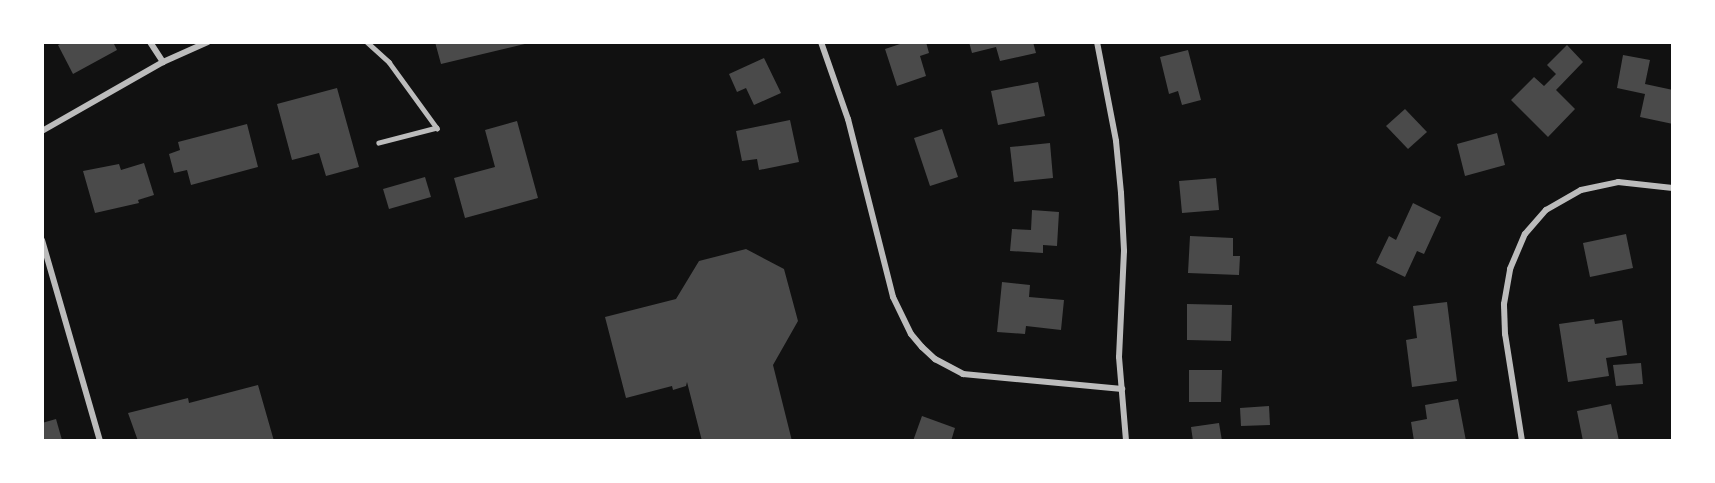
<!DOCTYPE html>
<style>
body{margin:0}
#map{position:relative;width:1715px;height:483px;overflow:hidden;background:#111;font-family:"Playfair Display",serif}
div>[style]{position:absolute}
[style*='--x']{left:calc(var(--x)*1px);top:calc(var(--y)*1px);width:calc(var(--w)*1px);rotate:calc(var(--a)*1deg)}
.building>*{inset:0;background:#4a4a4a}
.service>*{height:4.5px;margin:-2.25px;padding:0 2.25px;transform-origin:2.25px;border-radius:2.25px;background:#bcbcbc}
.minor>*{height:6px;margin:-3px;padding:0 3px;transform-origin:3px;border-radius:3px;background:#bcbcbc}
span{translate:-50% -50%;white-space:nowrap;text-align:center;line-height:1.15;-webkit-text-stroke:6px #fff;paint-order:stroke}
.frame{position:absolute;inset:0;border:44px solid #fff;pointer-events:none}
</style>
<div id="map">
<div class="building">
<i style="clip-path:polygon(64px 42px,113px 42px,117px 50px,73px 74px,58px 45px)"></i>
<i style="clip-path:polygon(435px 42px,529px 42px,529px 43px,441px 64px)"></i>
<i style="clip-path:polygon(906px 42px,926px 42px,929px 53px,920px 56px,926px 76px,897px 86px,885px 49px)"></i>
<i style="clip-path:polygon(969px 42px,1033px 42px,1036px 53px,1000px 61px,996px 47px,972px 53px)"></i>
<i style="clip-path:polygon(1567px 45px,1583px 62px,1556px 90px,1575px 109px,1548px 137px,1511px 100px,1534px 77px,1544px 86px,1556px 74px,1547px 65px)"></i>
<i style="clip-path:polygon(1188px 50px,1201px 100px,1182px 105px,1178px 91px,1169px 94px,1160px 57px)"></i>
<i style="clip-path:polygon(1623px 55px,1650px 60px,1645px 84px,1673px 90px,1673px 124px,1640px 117px,1645px 94px,1617px 88px)"></i>
<i style="clip-path:polygon(764px 58px,781px 93px,754px 105px,746px 88px,737px 92px,729px 74px)"></i>
<i style="clip-path:polygon(1038px 82px,1045px 116px,998px 125px,991px 91px)"></i>
<i style="clip-path:polygon(337px 88px,359px 167px,326px 176px,319px 153px,292px 160px,277px 104px)"></i>
<i style="clip-path:polygon(1405px 109px,1427px 132px,1408px 149px,1386px 126px)"></i>
<i style="clip-path:polygon(790px 120px,799px 162px,759px 170px,757px 159px,742px 161px,736px 131px)"></i>
<i style="clip-path:polygon(517px 121px,538px 198px,465px 218px,454px 178px,495px 167px,485px 130px)"></i>
<i style="clip-path:polygon(247px 124px,258px 167px,191px 185px,187px 170px,174px 173px,169px 154px,180px 150px,178px 142px)"></i>
<i style="clip-path:polygon(942px 129px,958px 177px,930px 186px,914px 138px)"></i>
<i style="clip-path:polygon(1497px 133px,1505px 165px,1465px 176px,1457px 144px)"></i>
<i style="clip-path:polygon(1050px 143px,1053px 178px,1014px 182px,1010px 147px)"></i>
<i style="clip-path:polygon(144px 163px,154px 195px,138px 200px,139px 203px,95px 213px,83px 171px,119px 164px,121px 170px)"></i>
<i style="clip-path:polygon(425px 177px,431px 197px,389px 209px,383px 189px)"></i>
<i style="clip-path:polygon(1216px 178px,1219px 210px,1182px 213px,1179px 181px)"></i>
<i style="clip-path:polygon(1413px 203px,1441px 217px,1424px 254px,1417px 251px,1405px 277px,1376px 263px,1389px 236px,1396px 240px)"></i>
<i style="clip-path:polygon(1032px 210px,1059px 212px,1057px 246px,1043px 245px,1043px 253px,1010px 251px,1012px 229px,1031px 230px)"></i>
<i style="clip-path:polygon(1626px 234px,1633px 268px,1590px 277px,1583px 243px)"></i>
<i style="clip-path:polygon(1190px 236px,1233px 238px,1233px 256px,1240px 256px,1239px 275px,1188px 273px)"></i>
<i style="clip-path:polygon(746px 249px,784px 269px,798px 321px,773px 365px,792px 441px,702px 441px,687px 382px,686px 386px,673px 390px,672px 386px,626px 398px,605px 317px,676px 299px,699px 261px)"></i>
<i style="clip-path:polygon(1002px 282px,1030px 285px,1029px 297px,1064px 300px,1061px 330px,1026px 326px,1025px 334px,997px 332px)"></i>
<i style="clip-path:polygon(1447px 302px,1457px 381px,1412px 387px,1406px 340px,1417px 338px,1413px 306px)"></i>
<i style="clip-path:polygon(1187px 304px,1232px 305px,1231px 341px,1187px 340px)"></i>
<i style="clip-path:polygon(1594px 319px,1595px 324px,1622px 320px,1627px 355px,1606px 358px,1609px 376px,1568px 382px,1559px 324px)"></i>
<i style="clip-path:polygon(1641px 363px,1643px 384px,1616px 386px,1613px 365px)"></i>
<i style="clip-path:polygon(1189px 370px,1222px 370px,1221px 402px,1189px 402px)"></i>
<i style="clip-path:polygon(258px 385px,274px 441px,138px 441px,128px 413px,188px 398px,189px 403px)"></i>
<i style="clip-path:polygon(1458px 399px,1466px 441px,1414px 441px,1411px 422px,1427px 419px,1425px 405px)"></i>
<i style="clip-path:polygon(1611px 404px,1619px 441px,1583px 441px,1577px 411px)"></i>
<i style="clip-path:polygon(1269px 406px,1270px 425px,1241px 426px,1240px 408px)"></i>
<i style="clip-path:polygon(922px 416px,955px 428px,951px 441px,913px 441px)"></i>
<i style="clip-path:polygon(56px 419px,62px 440px,42px 441px,42px 423px)"></i>
<i style="clip-path:polygon(1219px 423px,1222px 441px,1193px 441px,1191px 427px)"></i>
</div>
<div class="service">
<i style="--x:367;--y:42;--w:30;--a:42"></i>
<i style="--x:389;--y:62;--w:82;--a:54"></i>
<i style="--x:437;--y:128;--w:60;--a:165.5"></i>
</div>
<div class="minor">
<i style="--x:150;--y:42;--w:24;--a:57"></i>
<i style="--x:821;--y:42;--w:82;--a:70.7"></i>
<i style="--x:848;--y:119;--w:184;--a:75.8"></i>
<i style="--x:893;--y:297;--w:41;--a:64.1"></i>
<i style="--x:911;--y:334;--w:17;--a:50"></i>
<i style="--x:922;--y:347;--w:18;--a:43"></i>
<i style="--x:935;--y:359;--w:32;--a:28"></i>
<i style="--x:963;--y:374;--w:160;--a:5.4"></i>
<i style="--x:1097;--y:42;--w:101;--a:79.1"></i>
<i style="--x:1116;--y:141;--w:52;--a:84.5"></i>
<i style="--x:1121;--y:193;--w:58;--a:87"></i>
<i style="--x:1124;--y:251;--w:106;--a:92.7"></i>
<i style="--x:1119;--y:357;--w:84;--a:85.2"></i>
<i style="--x:42;--y:131;--w:139;--a:-29.7"></i>
<i style="--x:163;--y:62;--w:49;--a:-24"></i>
<i style="--x:42;--y:240;--w:209;--a:73.9"></i>
<i style="--x:1522;--y:441;--w:108;--a:-99"></i>
<i style="--x:1505;--y:334;--w:30;--a:-92"></i>
<i style="--x:1504;--y:304;--w:36;--a:-80"></i>
<i style="--x:1510;--y:269;--w:38;--a:-67"></i>
<i style="--x:1525;--y:234;--w:32;--a:-49"></i>
<i style="--x:1546;--y:210;--w:40;--a:-29.7"></i>
<i style="--x:1581;--y:190;--w:38;--a:-12"></i>
<i style="--x:1618;--y:182;--w:55;--a:6.2"></i>
</div>
<div class="frame"></div>
</div>
